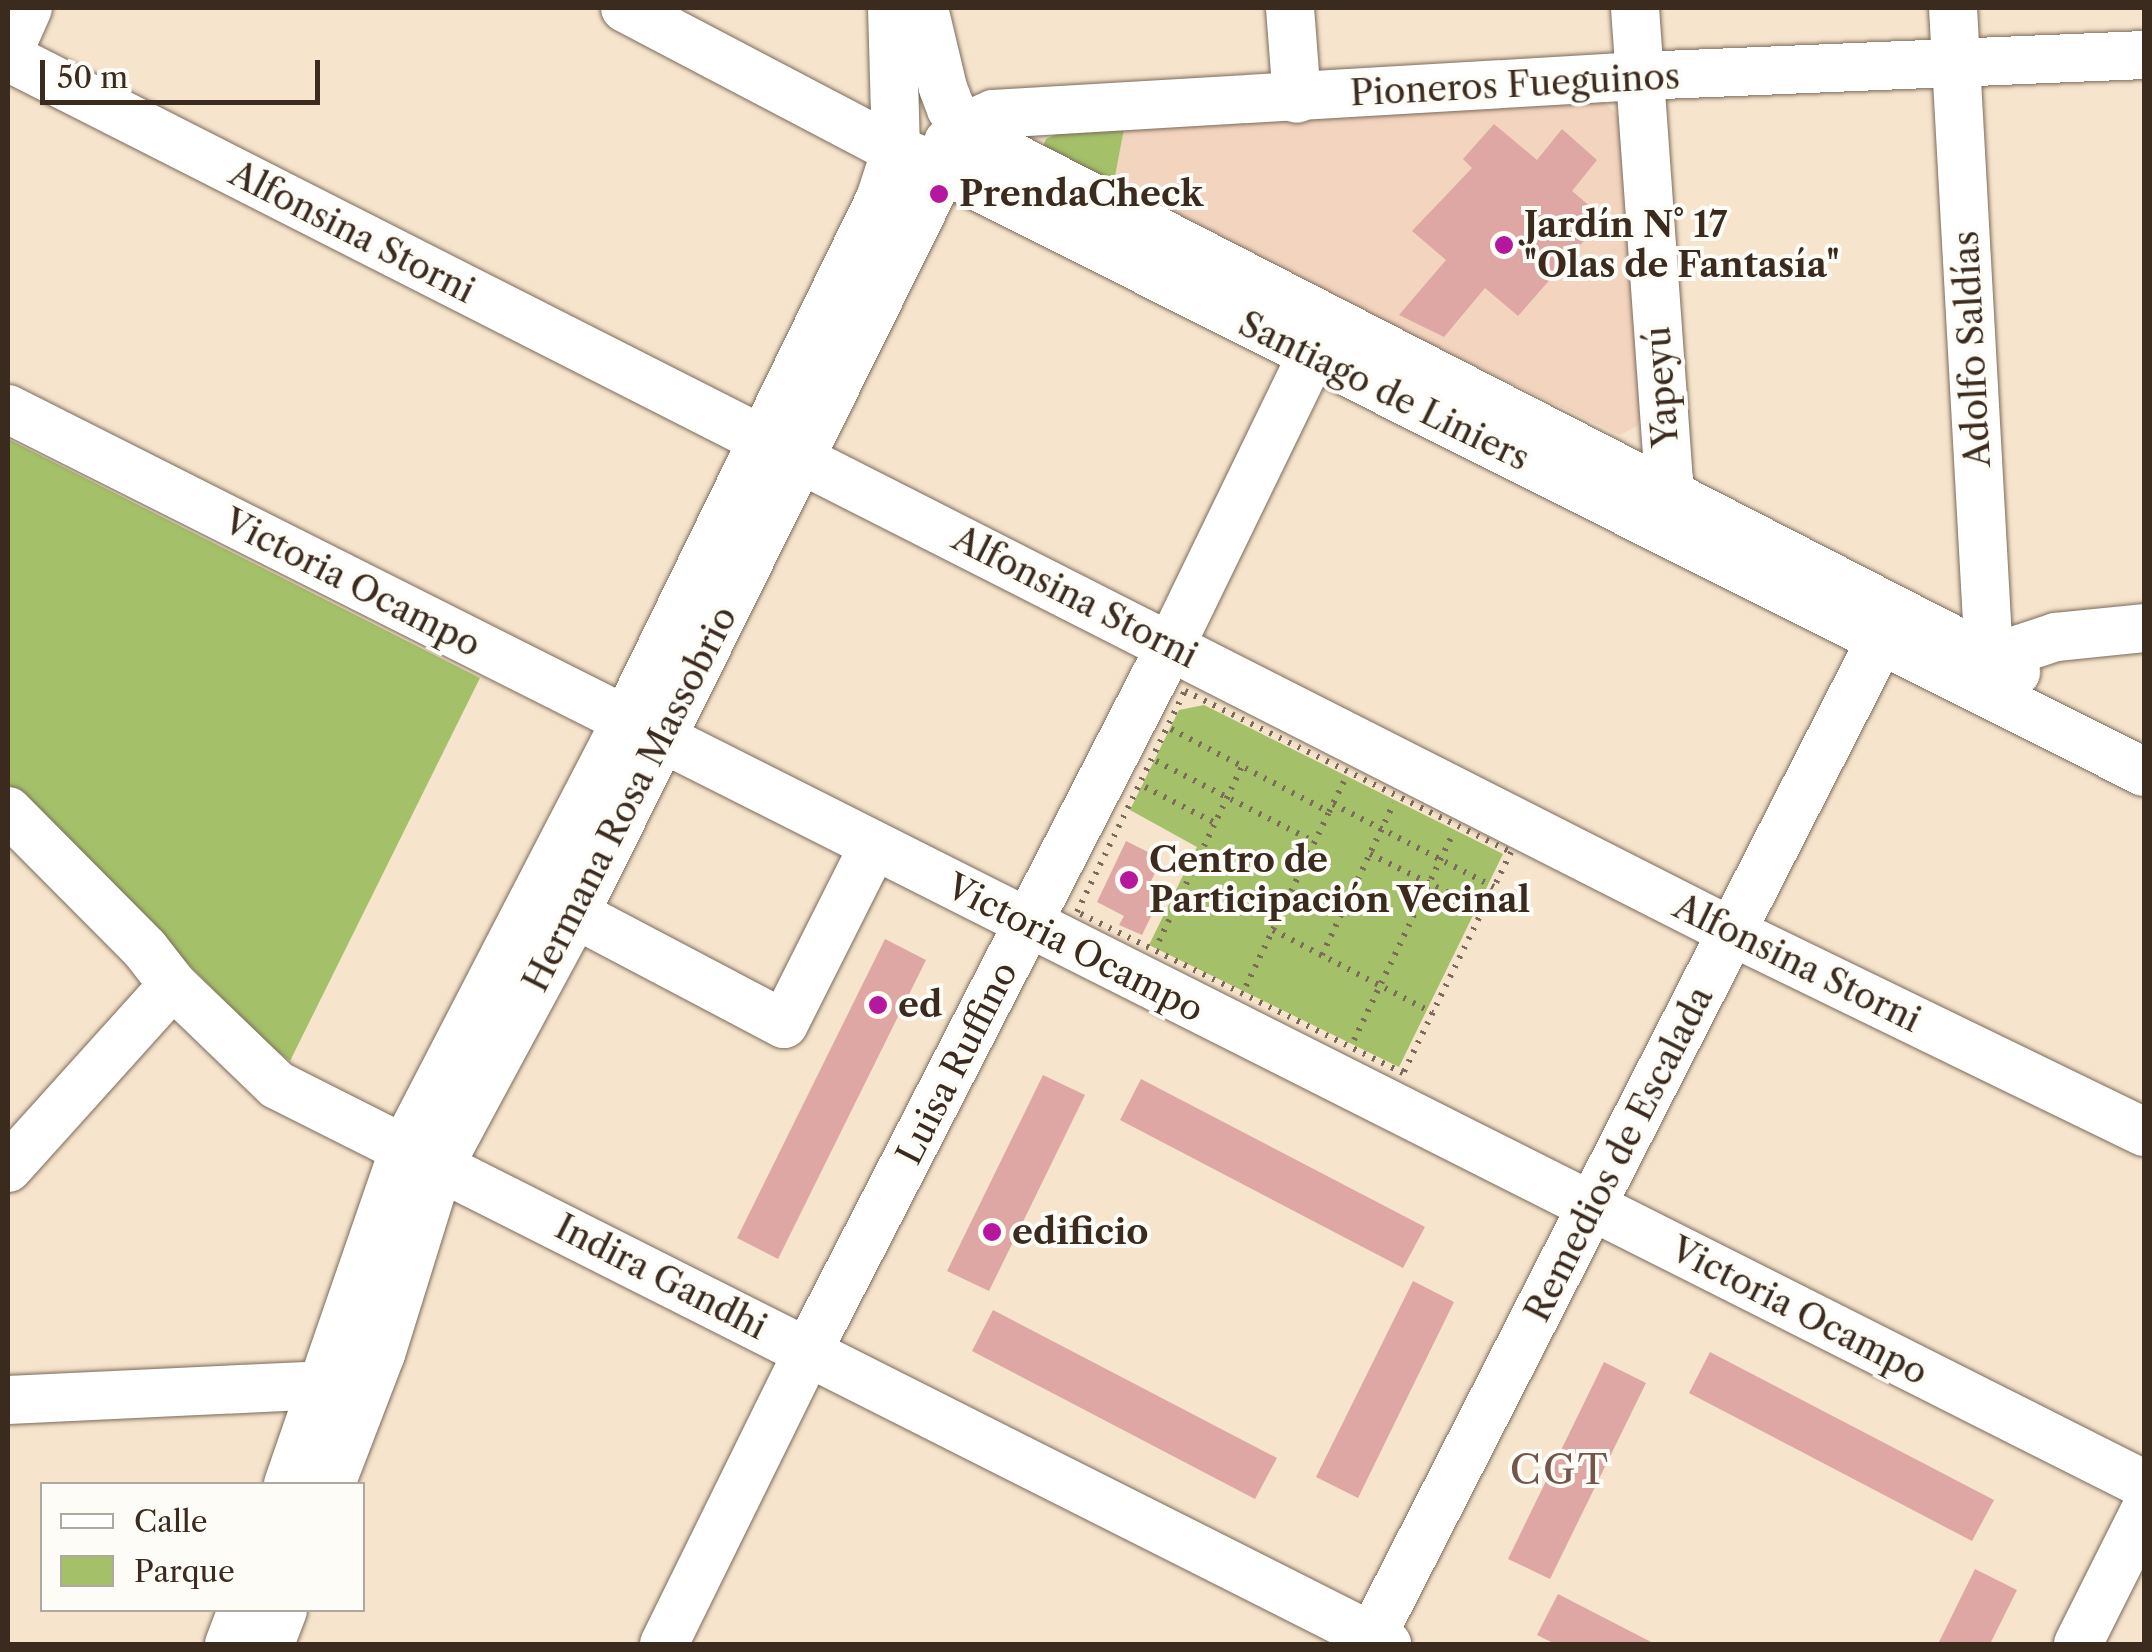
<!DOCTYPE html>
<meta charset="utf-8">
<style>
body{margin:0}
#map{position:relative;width:2152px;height:1652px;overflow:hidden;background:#f6e4cd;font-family:"Libre Caslon Text",serif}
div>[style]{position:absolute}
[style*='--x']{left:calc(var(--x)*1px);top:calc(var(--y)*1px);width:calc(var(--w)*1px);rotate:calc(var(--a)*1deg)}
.built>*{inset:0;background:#f3d4bf}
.green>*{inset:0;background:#a4c169}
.building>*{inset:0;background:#dfa7a4}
.path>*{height:6px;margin-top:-3px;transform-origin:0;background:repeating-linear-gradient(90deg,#7c6b5b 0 2.5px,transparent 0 10.5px)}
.roads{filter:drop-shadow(0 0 2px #7c6b5b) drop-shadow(0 0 2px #7c6b5b)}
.minor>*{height:48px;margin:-24px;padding:0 24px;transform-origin:24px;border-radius:24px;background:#fff}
.dots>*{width:28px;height:28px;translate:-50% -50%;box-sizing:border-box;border:5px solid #fdfcf7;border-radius:50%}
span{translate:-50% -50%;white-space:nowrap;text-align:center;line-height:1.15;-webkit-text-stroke:8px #fdfcf7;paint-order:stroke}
.street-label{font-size:35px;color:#3b2a1e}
.poi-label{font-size:35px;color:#3b2a1e;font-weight:700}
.left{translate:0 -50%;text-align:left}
.quarter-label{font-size:40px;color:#74564d;letter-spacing:2.5px}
.frame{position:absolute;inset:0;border:10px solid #3b2a1e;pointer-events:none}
.legend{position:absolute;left:40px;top:1482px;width:325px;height:130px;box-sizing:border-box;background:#fdfcf7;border:2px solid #afa8a0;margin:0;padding:12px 18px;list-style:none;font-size:30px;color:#3b2a1e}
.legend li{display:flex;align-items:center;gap:20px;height:50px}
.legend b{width:50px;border:2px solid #afa8a0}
.scale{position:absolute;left:40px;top:60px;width:280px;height:45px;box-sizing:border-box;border:5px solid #3b2a1e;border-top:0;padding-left:12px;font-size:30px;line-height:35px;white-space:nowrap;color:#3b2a1e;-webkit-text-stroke:8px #fdfcf7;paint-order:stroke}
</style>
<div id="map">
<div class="built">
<i style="clip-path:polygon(1604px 102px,1623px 119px,1641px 418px,1637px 426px,1620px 435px,1112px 192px,1124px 129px)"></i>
</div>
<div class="green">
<i style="clip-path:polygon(1124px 129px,1112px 192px,1042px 149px,1046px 139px,1057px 134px)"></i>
<i style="clip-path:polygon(8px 439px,480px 678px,290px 1061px,270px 1046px,8px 784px)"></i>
<i style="clip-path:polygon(1204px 705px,1503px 854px,1399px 1067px,1149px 945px,1197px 847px,1130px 810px,1179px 710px)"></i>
</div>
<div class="building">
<i style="clip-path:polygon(1494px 124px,1537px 160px,1562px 129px,1597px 160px,1572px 191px,1604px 218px,1518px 316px,1485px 288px,1444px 337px,1399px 315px,1446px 260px,1412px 231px,1472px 168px,1463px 159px)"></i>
<i style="clip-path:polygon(1126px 841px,1162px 859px,1147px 889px,1161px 896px,1142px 935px,1119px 925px,1124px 916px,1097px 902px)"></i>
<i style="clip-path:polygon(885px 939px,926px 960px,778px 1259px,737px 1238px)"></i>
<i style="clip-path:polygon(1043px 1075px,1085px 1095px,989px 1291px,947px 1271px)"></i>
<i style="clip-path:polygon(1141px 1079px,1425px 1227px,1403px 1268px,1120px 1120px)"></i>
<i style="clip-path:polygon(1413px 1281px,1454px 1302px,1358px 1498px,1316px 1477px)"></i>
<i style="clip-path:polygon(993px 1310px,1277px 1458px,1255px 1499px,972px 1351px)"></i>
<i style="clip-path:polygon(1710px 1352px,1994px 1500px,1972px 1541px,1689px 1393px)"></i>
<i style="clip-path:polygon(1604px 1362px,1646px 1383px,1550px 1579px,1508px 1559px)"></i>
<i style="clip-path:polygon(1975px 1569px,2017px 1590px,1990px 1644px,1938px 1644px)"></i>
<i style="clip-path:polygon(1558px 1594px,1655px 1644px,1555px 1644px,1537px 1635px)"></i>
</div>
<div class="path">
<i style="--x:1185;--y:691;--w:364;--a:26.3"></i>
<i style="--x:1511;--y:852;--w:246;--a:116"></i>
<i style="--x:1403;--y:1073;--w:364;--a:-153.7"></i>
<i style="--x:1077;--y:912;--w:246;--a:-64"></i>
<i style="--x:1171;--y:729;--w:178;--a:27.7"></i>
<i style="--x:1329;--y:812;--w:34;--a:-64"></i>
<i style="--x:1156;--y:761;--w:178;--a:27"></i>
<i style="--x:1145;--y:787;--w:79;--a:27.2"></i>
<i style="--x:1333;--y:804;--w:181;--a:27.3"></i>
<i style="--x:1370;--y:854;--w:126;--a:26.4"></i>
<i style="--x:1273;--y:930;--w:180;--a:27.4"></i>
<i style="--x:1159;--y:941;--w:194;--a:-64.6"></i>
<i style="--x:1322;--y:955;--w:168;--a:-64.7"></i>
<i style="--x:1246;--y:986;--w:193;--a:-64.5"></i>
<i style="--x:1354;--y:1040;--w:227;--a:-64.4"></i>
</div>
<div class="roads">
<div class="minor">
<i style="--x:625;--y:8;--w:306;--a:27.7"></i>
<i style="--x:896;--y:150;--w:51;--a:22"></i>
<i style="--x:943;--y:169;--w:1344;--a:26.66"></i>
<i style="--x:924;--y:8;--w:82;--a:76.6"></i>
<i style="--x:943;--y:88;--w:22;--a:69"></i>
<i style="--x:951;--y:109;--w:40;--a:48"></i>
<i style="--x:978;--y:139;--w:1167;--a:27.18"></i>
<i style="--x:1290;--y:8;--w:91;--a:85.6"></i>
<i style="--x:1635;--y:8;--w:472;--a:85.9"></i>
<i style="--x:1669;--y:479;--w:39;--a:116"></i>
<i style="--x:1953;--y:8;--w:652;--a:86.83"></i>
<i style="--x:1989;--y:659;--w:24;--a:118"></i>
<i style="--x:8;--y:53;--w:49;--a:-66"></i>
<i style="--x:8;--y:57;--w:1931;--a:26.91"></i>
<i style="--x:1730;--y:931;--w:460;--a:25.9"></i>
<i style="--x:948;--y:142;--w:22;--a:-43"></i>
<i style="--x:964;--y:127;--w:32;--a:-24"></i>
<i style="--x:993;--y:114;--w:647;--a:-3.37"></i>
<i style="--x:1639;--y:76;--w:505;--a:-2.38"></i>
<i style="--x:8;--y:409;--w:2391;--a:26.72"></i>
<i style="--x:1989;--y:659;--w:71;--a:-18.2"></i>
<i style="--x:2056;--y:637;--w:88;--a:-5.8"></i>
<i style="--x:8;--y:811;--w:194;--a:45.2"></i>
<i style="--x:145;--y:949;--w:46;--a:52.1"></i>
<i style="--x:173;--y:985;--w:144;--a:43.9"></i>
<i style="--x:277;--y:1085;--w:1243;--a:26.73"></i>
<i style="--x:575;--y:914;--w:236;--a:27.8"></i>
<i style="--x:784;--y:1024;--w:198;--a:-63.3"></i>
<i style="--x:8;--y:1168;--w:246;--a:-48"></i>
<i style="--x:8;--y:1400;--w:316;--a:-2.7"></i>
<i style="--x:324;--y:1385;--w:27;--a:-22"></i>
<i style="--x:288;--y:1484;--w:357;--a:-70.9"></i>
<i style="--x:405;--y:1147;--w:479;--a:-62.6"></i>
<i style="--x:625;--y:722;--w:582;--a:-64.01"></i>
<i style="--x:880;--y:199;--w:52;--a:-71.9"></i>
<i style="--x:896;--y:150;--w:142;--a:-91.6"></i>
<i style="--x:331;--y:1484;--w:139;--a:-69"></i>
<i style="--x:381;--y:1354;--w:198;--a:-72.7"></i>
<i style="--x:440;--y:1165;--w:285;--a:-61.7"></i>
<i style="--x:575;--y:914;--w:878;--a:-63.7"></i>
<i style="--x:229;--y:1644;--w:36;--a:-69"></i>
<i style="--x:270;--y:1644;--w:36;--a:-69"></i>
<i style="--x:664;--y:1644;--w:326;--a:-63.8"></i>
<i style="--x:808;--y:1351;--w:794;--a:-62.79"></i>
<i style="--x:1171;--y:645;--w:320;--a:-64.1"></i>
<i style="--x:1311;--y:357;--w:41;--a:-59"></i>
<i style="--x:1368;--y:1644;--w:1157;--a:-62.95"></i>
<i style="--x:2078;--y:1644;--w:148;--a:-63.4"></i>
</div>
</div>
<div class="dots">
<i style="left:939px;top:194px;background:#b5179e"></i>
<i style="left:1504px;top:245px;background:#b5179e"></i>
<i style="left:1129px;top:880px;background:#b5179e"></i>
<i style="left:878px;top:1005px;background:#b5179e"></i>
<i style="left:992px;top:1232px;background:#b5179e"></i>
</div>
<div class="street-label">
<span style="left:1515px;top:85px;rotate:-3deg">Pioneros Fueguinos</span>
<span style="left:352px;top:232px;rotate:27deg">Alfonsina Storni</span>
<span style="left:1972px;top:349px;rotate:-93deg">Adolfo Saldías</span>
<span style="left:1662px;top:387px;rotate:-94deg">Yapeyú</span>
<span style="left:1384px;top:391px;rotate:26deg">Santiago de Liniers</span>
<span style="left:352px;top:583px;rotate:27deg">Victoria Ocampo</span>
<span style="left:1075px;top:597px;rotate:27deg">Alfonsina Storni</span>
<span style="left:630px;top:799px;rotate:-63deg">Hermana Rosa Massobrio</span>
<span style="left:1075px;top:948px;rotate:27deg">Victoria Ocampo</span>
<span style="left:1797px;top:963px;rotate:26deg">Alfonsina Storni</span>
<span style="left:957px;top:1063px;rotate:-63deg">Luisa Ruffino</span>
<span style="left:1619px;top:1154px;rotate:-63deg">Remedios de Escalada</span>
<span style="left:661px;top:1277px;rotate:27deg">Indira Gandhi</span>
<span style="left:1799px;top:1311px;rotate:27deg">Victoria Ocampo</span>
</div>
<div class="poi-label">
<span class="left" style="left:959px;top:194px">PrendaCheck</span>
<span class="left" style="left:1524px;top:245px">Jardín N° 17<br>"Olas de Fantasía"</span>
<span class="left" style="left:1149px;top:880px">Centro de<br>Participación Vecinal</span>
<span class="left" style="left:898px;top:1005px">ed</span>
<span class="left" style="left:1012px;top:1232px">edificio</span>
</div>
<div class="quarter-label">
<span style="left:1560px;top:1470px">CGT</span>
</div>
<div class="frame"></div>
<ul class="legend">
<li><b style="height:12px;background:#fff"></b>Calle</li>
<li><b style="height:28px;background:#a4c169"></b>Parque</li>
</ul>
<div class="scale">50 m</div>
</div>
